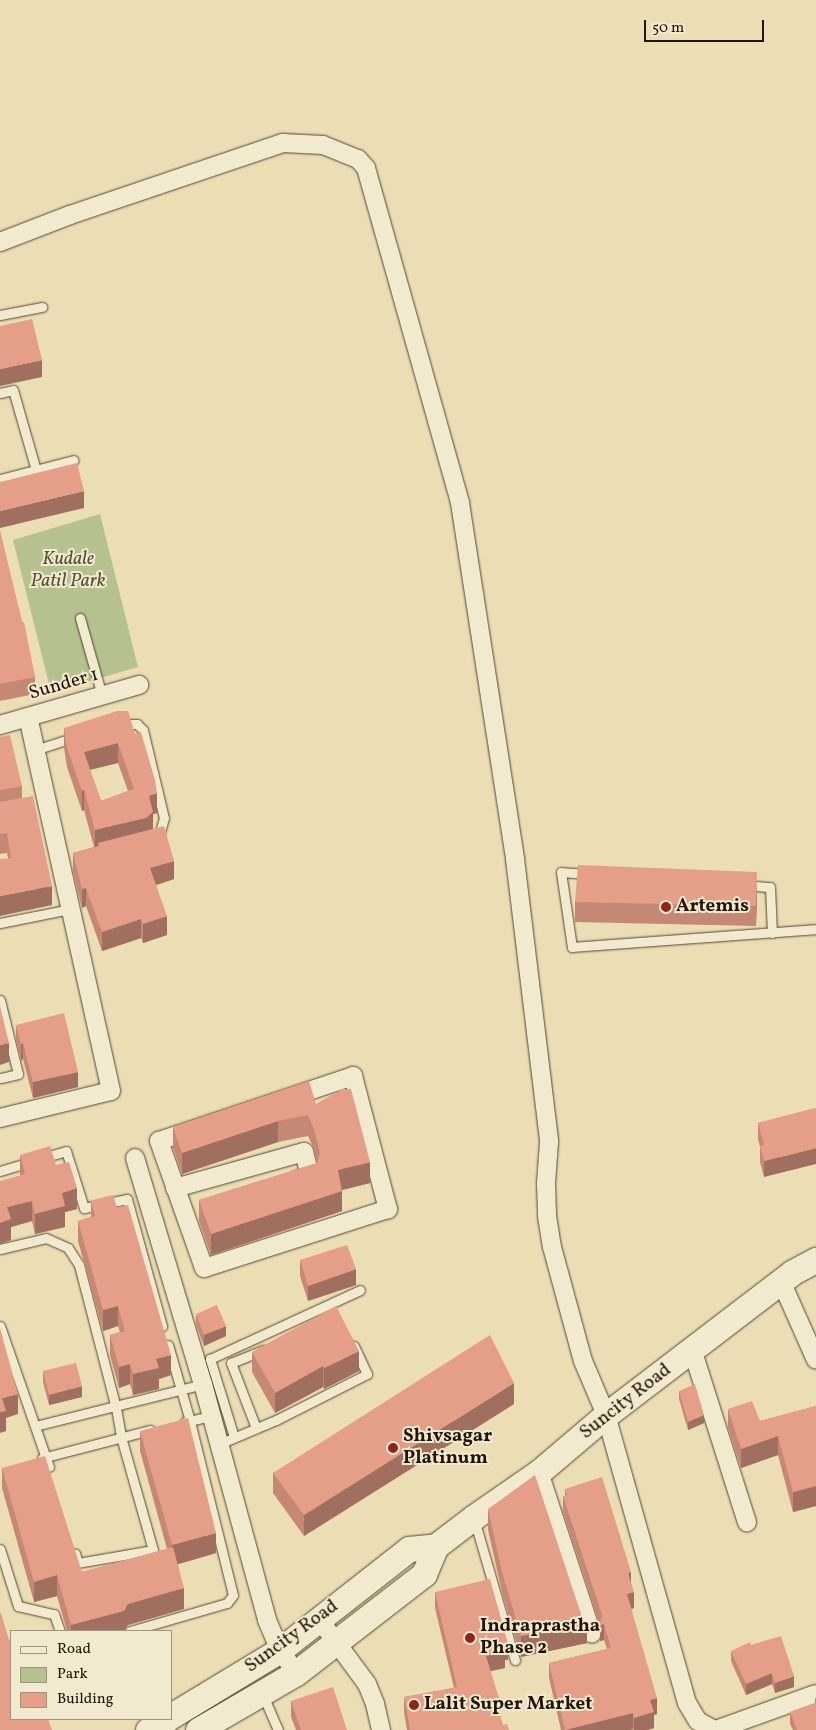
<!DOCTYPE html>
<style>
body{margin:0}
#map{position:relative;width:816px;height:1730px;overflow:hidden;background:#ebdeb5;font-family:Vollkorn,serif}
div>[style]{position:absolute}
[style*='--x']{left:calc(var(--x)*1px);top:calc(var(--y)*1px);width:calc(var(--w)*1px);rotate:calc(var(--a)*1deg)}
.green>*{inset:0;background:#b5c28f}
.roads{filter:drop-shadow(0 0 1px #544632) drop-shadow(0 0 1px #544632)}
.lane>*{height:9px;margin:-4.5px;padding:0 4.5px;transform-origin:4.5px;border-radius:4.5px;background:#f2eacf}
.street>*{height:18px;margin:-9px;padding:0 9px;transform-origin:9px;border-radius:9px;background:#f2eacf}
.secondary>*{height:25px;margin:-12.5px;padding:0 12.5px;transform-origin:12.5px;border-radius:12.5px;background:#f2eacf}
.wall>*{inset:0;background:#c58875}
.shaded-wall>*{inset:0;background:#a06f5f}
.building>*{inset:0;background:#e59e88}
.dots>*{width:14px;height:14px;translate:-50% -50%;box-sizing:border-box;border:2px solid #f2eacf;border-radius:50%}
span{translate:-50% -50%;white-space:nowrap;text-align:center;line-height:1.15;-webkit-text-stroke:4px #f2eacf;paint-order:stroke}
.park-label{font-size:19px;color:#555037;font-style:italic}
.street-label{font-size:19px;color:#221307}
.poi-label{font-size:19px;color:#221307;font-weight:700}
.left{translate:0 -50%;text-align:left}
.legend{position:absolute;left:10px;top:1630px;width:162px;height:90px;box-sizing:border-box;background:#f2eacf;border:1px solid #9f947f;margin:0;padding:6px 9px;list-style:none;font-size:15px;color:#221307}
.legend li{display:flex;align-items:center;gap:10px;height:25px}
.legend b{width:25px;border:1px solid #9f947f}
.scale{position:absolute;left:644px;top:20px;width:120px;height:22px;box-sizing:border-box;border:2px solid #221307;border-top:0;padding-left:6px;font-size:15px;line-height:18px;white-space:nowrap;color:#221307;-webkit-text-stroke:4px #f2eacf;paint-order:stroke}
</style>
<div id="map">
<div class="green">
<i style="clip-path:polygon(100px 514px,138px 667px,51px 692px,13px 540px)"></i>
</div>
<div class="roads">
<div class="lane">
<i style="--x:0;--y:315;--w:43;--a:-10.8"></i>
<i style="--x:0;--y:393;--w:13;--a:-13"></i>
<i style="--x:13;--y:390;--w:83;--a:74"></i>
<i style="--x:0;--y:479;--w:76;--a:-14.4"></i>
<i style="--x:80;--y:618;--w:81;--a:74.2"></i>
<i style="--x:121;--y:724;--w:16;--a:0"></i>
<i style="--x:137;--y:724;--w:8;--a:45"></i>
<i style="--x:143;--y:730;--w:90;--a:76.6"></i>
<i style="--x:164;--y:818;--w:19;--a:106"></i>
<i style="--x:35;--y:750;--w:42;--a:-18"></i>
<i style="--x:588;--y:874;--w:27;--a:-176"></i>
<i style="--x:561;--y:872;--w:76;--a:81.7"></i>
<i style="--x:572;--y:947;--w:245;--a:-4.2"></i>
<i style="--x:745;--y:885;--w:25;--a:5"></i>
<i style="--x:770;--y:887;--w:46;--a:87.5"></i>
<i style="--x:0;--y:923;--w:71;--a:-11.3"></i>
<i style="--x:0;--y:1000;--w:76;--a:76.3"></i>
<i style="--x:18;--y:1074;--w:18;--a:167"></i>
<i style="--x:42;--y:1158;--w:25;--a:-16"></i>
<i style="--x:66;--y:1151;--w:60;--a:72.5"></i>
<i style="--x:84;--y:1208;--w:44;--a:-11.8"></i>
<i style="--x:127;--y:1199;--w:132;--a:74.6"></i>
<i style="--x:0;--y:1171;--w:31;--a:-17"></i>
<i style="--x:0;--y:1249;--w:47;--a:-13.4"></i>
<i style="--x:46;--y:1238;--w:24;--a:24"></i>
<i style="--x:68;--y:1248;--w:20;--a:57"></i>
<i style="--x:79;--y:1265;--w:148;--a:75.5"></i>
<i style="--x:116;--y:1408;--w:29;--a:80"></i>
<i style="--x:121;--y:1437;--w:117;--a:74.2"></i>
<i style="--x:153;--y:1550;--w:76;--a:170.2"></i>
<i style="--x:78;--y:1563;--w:10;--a:-107"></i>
<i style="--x:0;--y:1326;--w:149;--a:70.8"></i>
<i style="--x:185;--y:1422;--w:27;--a:-13"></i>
<i style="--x:35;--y:1426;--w:173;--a:-14"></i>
<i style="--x:256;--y:1428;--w:70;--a:-111"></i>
<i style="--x:231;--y:1363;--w:35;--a:-22"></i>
<i style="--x:234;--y:1437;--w:82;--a:-107.1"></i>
<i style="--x:210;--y:1359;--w:165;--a:-24.7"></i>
<i style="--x:219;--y:1444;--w:62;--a:-22.8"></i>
<i style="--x:276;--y:1420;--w:102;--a:-26.8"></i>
<i style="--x:367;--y:1374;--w:31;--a:-115"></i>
<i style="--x:42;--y:1458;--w:112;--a:-14.5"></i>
<i style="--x:474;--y:1519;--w:147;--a:73.8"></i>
<i style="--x:0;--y:1549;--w:60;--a:72.5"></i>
<i style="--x:18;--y:1606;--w:37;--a:13"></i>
<i style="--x:54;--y:1614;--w:18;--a:71"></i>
<i style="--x:130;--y:1631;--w:101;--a:-16.1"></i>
<i style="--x:227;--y:1603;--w:10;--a:-53"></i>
<i style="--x:233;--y:1595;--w:179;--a:-103.9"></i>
<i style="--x:190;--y:1421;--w:79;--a:-106.1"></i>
<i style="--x:262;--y:1693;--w:40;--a:66.6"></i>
</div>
<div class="street">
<i style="--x:0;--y:242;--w:75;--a:-21.1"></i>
<i style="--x:70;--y:215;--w:225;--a:-18.7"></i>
<i style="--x:283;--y:143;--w:40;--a:2.9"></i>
<i style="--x:323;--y:145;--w:38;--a:22"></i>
<i style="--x:358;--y:159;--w:12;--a:48"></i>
<i style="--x:366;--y:168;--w:348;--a:74.3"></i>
<i style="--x:460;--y:503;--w:360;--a:81.2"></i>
<i style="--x:515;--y:859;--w:285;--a:83.1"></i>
<i style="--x:549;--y:1142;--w:42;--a:94.1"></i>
<i style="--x:546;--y:1184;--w:32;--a:88"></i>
<i style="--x:547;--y:1216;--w:31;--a:81"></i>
<i style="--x:552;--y:1247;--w:118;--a:74.8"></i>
<i style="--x:583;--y:1361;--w:59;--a:66.9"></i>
<i style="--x:606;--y:1415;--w:299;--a:74.3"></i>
<i style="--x:687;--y:1703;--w:21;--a:59"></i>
<i style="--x:698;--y:1721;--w:18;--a:29"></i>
<i style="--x:0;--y:725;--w:145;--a:-16.1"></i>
<i style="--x:353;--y:1076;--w:138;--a:75.3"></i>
<i style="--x:388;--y:1209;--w:193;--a:162.2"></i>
<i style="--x:204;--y:1268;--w:135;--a:-109.5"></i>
<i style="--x:159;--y:1141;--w:205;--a:-18.5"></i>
<i style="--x:0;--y:1118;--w:114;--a:-13.7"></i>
<i style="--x:111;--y:1091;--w:382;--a:-102.5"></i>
<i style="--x:135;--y:1158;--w:236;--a:73.3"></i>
<i style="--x:203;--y:1384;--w:245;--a:74.8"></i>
<i style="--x:267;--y:1620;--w:33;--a:67"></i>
<i style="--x:280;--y:1650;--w:28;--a:55"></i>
<i style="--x:175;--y:1188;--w:134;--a:-15.6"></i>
<i style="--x:304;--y:1152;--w:25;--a:76"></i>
<i style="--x:310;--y:1176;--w:14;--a:163"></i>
<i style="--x:781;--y:1281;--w:86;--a:66.1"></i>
<i style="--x:692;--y:1349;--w:182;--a:72.4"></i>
<i style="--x:539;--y:1472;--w:170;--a:71.9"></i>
<i style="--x:319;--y:1619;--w:81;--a:53.6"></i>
<i style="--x:367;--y:1684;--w:22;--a:68"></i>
<i style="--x:375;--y:1704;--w:27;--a:77"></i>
<i style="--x:716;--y:1730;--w:106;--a:-19.8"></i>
</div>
<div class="secondary">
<i style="--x:171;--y:1716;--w:127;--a:-31.2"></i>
<i style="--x:280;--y:1650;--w:164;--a:-38.1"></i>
<i style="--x:409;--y:1549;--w:27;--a:-6"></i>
<i style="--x:148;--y:1730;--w:22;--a:-30"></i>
<i style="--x:198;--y:1730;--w:113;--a:-30.2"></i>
<i style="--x:296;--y:1673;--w:162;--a:-37.7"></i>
<i style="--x:424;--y:1574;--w:30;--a:-67"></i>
<i style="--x:436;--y:1546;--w:48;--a:-37.3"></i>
<i style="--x:474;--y:1517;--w:79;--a:-34.7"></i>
<i style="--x:539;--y:1472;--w:88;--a:-40.4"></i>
<i style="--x:606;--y:1415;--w:235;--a:-37.4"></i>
<i style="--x:793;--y:1272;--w:26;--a:-28"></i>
</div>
</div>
<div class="wall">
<i style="clip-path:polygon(0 531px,35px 677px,35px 694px,0 701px)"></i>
<i style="clip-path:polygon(evenodd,64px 728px,135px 734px,157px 813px,153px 814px,153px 828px,174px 879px,156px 885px,167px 935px,143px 943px,141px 938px,102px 951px,86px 906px,82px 908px,73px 872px,73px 853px,94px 847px,84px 810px,82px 811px,67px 767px,64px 748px,64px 728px,118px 763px,128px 791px,101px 801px,90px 770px,118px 763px)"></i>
<i style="clip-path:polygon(0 737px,22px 786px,22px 798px,52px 905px,8px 858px,7px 853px,0 854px)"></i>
<i style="clip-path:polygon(757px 893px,756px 926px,575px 922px,575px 902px)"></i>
<i style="clip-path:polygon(16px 1025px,78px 1087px,33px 1098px,23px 1059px,21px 1060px,16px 1041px)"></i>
<i style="clip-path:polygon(316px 1104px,370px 1183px,342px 1190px,342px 1211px,211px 1255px,199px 1221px,199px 1200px,317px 1163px,314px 1149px,308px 1136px,278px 1142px,182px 1174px,173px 1148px,173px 1127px)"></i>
<i style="clip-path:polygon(816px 1108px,764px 1177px,760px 1162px,760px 1147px,758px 1139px,758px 1123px)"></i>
<i style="clip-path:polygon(20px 1155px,56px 1165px,77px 1209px,65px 1212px,65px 1227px,35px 1234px,32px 1221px,11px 1227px,11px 1240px,0 1244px,20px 1175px)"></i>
<i style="clip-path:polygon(91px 1201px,171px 1375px,159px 1379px,159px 1389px,133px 1395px,130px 1384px,119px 1388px,110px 1355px,110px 1335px,120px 1332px,118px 1326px,103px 1331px,78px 1241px,78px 1221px,91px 1217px)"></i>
<i style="clip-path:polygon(300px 1260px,356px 1285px,308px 1301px,300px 1276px)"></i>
<i style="clip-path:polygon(196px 1314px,226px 1336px,204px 1346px,196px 1325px)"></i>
<i style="clip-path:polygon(252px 1352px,359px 1371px,324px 1389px,323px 1387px,275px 1413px,252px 1372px)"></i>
<i style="clip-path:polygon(43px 1371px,82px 1397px,49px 1405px,43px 1382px)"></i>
<i style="clip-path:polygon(679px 1391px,704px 1423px,688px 1430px,679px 1399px)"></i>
<i style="clip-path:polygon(514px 1404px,304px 1536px,273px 1493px,273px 1473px)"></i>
<i style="clip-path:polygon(816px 1406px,816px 1506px,793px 1512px,778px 1455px,741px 1468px,728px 1428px,728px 1409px,760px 1421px)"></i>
<i style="clip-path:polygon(140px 1431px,216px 1553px,178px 1564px,184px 1609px,128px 1625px,124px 1631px,67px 1631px,57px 1596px,34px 1602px,2px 1488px,2px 1468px,82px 1572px,167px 1549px,140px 1451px)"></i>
<i style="clip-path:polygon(565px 1489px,631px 1582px,634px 1608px,631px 1609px,657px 1714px,654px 1715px,654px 1728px,647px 1730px,634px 1730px,633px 1729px,630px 1730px,561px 1730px,549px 1678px,549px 1663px,607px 1649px,604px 1640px,600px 1641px,600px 1625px,563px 1512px,563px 1496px,565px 1496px)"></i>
<i style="clip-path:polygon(488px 1509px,587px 1643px,521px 1657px,502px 1592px,488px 1530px)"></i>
<i style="clip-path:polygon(435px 1592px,508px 1660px,505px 1660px,505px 1668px,490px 1671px,499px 1713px,503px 1725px,509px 1730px,407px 1730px,404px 1712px,404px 1697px,454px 1688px,435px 1608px)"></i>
<i style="clip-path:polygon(731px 1651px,794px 1687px,775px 1693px,772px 1684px,746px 1695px,731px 1661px)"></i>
<i style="clip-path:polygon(815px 1698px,816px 1698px,816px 1730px,793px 1730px,790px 1724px,790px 1712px,815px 1703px)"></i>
<i style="clip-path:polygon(291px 1701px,347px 1730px,296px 1730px,291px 1717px)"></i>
</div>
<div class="shaded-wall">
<i style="clip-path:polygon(42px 360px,42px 377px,0 386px,0 369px)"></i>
<i style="clip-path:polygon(84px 491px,84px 508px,0 528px,0 511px)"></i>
<i style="clip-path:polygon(118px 743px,118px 763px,84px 771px,84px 752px)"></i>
<i style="clip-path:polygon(84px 790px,84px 810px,82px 811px,82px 791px)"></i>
<i style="clip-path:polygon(157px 793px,157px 813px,153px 814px,153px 832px,98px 843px,98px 849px,95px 850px,95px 830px,149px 796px)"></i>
<i style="clip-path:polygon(174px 861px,174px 879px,150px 887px,150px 868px)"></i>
<i style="clip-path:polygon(757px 872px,757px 893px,756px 926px,756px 906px)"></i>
<i style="clip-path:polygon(52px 886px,52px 905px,0 916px,0 896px)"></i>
<i style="clip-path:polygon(86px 888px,86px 906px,82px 908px,82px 889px)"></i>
<i style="clip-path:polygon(167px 916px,167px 935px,143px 943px,143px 924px)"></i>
<i style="clip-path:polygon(141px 919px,141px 938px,102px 951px,102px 932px)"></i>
<i style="clip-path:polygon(9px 1043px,9px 1062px,0 1065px,0 1045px)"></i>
<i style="clip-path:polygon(23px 1043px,23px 1059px,21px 1060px,21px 1044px)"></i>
<i style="clip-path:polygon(78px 1072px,78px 1087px,33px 1098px,33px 1082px)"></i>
<i style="clip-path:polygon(278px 1121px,278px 1142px,182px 1174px,182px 1153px)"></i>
<i style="clip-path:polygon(816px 1148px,816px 1164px,764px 1177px,764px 1161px)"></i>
<i style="clip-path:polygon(370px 1162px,370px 1183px,338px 1191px,338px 1170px)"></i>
<i style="clip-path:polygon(77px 1188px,77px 1209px,65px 1212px,65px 1227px,35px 1234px,35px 1214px,62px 1193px)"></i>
<i style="clip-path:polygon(342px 1191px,342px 1211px,211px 1255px,211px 1234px)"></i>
<i style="clip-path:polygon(32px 1201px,32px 1221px,11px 1227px,11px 1240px,0 1244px,0 1223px,7px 1207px)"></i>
<i style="clip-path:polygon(356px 1269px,356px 1285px,308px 1301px,308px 1286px)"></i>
<i style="clip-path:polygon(118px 1306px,118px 1326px,103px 1331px,103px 1310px)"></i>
<i style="clip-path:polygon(226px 1326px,226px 1336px,204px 1346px,204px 1335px)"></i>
<i style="clip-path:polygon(359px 1351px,359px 1371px,324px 1389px,324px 1368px)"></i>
<i style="clip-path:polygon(171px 1355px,171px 1375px,159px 1379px,159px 1389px,133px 1395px,133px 1374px,156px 1359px)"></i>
<i style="clip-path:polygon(130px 1364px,130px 1384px,119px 1388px,119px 1367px)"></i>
<i style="clip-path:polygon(323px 1366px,323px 1387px,275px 1413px,275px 1393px)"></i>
<i style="clip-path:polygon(514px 1383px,514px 1404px,304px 1536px,304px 1515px)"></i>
<i style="clip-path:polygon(82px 1386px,82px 1397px,49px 1405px,49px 1395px)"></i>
<i style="clip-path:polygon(18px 1394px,18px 1414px,6px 1418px,6px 1431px,0 1433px,0 1412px,2px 1398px)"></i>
<i style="clip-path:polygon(704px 1415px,704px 1423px,688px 1430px,688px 1422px)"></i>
<i style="clip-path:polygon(778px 1436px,778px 1455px,741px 1468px,741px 1449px)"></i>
<i style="clip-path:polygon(816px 1486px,816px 1506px,793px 1512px,793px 1492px)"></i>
<i style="clip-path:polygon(216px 1533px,216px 1553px,172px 1566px,172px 1545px)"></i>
<i style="clip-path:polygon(631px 1572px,631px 1588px,628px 1573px)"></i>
<i style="clip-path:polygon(57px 1575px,57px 1596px,34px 1602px,34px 1582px)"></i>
<i style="clip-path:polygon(184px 1588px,184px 1609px,128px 1625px,124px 1631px,71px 1631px,71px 1625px,128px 1604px)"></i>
<i style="clip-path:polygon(634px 1592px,634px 1608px,627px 1610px,627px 1594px)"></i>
<i style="clip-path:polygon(587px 1623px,587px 1643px,521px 1657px,521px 1636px)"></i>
<i style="clip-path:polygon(604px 1624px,604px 1640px,600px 1641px,600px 1625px)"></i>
<i style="clip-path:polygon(508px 1644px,508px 1660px,505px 1660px,505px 1668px,486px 1672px,486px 1656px,504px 1645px)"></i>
<i style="clip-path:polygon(772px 1673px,772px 1684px,746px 1695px,746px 1684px)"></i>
<i style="clip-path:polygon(794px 1676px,794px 1687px,775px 1693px,775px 1683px)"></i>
<i style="clip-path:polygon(499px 1698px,499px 1714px,495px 1699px)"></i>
<i style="clip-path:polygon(657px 1698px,657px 1714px,654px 1715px,654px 1728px,647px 1730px,634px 1730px,634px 1718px,650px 1700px)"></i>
<i style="clip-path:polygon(633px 1713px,633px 1729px,630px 1730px,565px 1730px)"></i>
</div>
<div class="building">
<i style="clip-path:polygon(32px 319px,42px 360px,0 369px,0 326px)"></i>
<i style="clip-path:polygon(77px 463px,84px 491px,0 511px,0 482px)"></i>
<i style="clip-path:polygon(0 531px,22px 622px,24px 622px,35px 677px,0 684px)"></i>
<i style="clip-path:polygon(evenodd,117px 711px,128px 711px,135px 734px,141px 732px,155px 780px,157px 793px,149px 796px,153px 812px,146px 818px,95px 830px,84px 790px,82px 791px,67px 748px,64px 728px,117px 711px,118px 743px,134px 789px,101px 801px,84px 752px,118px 743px)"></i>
<i style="clip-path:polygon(10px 735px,22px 786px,0 790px,0 737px)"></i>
<i style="clip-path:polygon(33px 796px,52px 886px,0 896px,0 859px,11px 858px,7px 833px,0 834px,0 802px)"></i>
<i style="clip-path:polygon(164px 826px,174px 861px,150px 868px,167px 916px,143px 924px,141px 919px,102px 932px,86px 888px,82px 889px,73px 853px,99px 846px,98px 843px)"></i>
<i style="clip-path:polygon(578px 865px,757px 872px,756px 906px,575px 902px)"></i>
<i style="clip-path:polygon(0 1006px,9px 1043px,0 1045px)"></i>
<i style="clip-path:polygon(64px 1013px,78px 1072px,33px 1082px,23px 1043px,21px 1044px,16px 1025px)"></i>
<i style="clip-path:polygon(309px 1081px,316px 1104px,342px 1089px,351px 1089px,370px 1162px,338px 1170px,342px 1191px,211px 1234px,199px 1200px,317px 1163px,320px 1153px,314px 1129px,308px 1115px,278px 1121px,182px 1153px,173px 1127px)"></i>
<i style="clip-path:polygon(816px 1108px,816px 1148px,764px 1161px,760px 1146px,764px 1145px,758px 1123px)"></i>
<i style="clip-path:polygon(50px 1146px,56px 1165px,69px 1162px,77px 1188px,62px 1193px,65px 1206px,35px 1214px,32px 1201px,7px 1207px,11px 1219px,0 1223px,0 1181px,25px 1174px,20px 1155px)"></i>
<i style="clip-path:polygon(113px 1195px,117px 1208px,128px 1205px,171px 1355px,156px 1359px,159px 1368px,133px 1374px,130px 1364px,119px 1367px,110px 1335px,125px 1331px,118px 1306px,103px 1310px,78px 1221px,95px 1216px,91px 1201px)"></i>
<i style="clip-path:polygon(347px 1245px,356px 1269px,308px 1286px,300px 1260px)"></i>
<i style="clip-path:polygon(217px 1305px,226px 1326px,204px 1335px,196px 1314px)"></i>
<i style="clip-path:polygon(336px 1306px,359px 1351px,324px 1368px,323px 1366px,275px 1393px,252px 1352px)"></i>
<i style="clip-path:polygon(0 1328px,18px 1394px,2px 1398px,6px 1411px,0 1412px)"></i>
<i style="clip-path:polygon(490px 1335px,514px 1383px,304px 1515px,273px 1473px)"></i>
<i style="clip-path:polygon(76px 1363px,82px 1386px,49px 1395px,43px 1371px)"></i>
<i style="clip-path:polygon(695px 1384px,704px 1415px,688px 1422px,679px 1391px)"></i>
<i style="clip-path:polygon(752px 1401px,760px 1421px,816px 1406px,816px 1486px,793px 1492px,778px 1436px,741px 1449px,728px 1409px)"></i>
<i style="clip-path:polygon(188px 1418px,216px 1533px,172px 1545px,140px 1431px)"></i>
<i style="clip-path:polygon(45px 1456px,82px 1572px,173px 1547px,184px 1588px,128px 1604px,124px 1611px,71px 1625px,57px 1575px,34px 1582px,2px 1468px)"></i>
<i style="clip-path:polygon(535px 1475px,582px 1617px,587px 1623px,521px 1636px,502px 1572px,488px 1509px)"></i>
<i style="clip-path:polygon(602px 1477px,631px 1572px,628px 1573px,634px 1592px,627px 1594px,657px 1698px,650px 1700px,654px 1712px,634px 1718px,633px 1713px,565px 1730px,549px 1663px,611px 1648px,604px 1624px,600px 1625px,602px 1615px,563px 1496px,567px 1495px,565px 1489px)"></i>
<i style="clip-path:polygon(490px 1579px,508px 1644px,504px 1645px,505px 1652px,486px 1656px,499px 1698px,495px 1699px,503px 1725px,507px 1724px,509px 1730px,410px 1730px,404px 1697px,457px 1687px,435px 1592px)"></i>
<i style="clip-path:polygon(0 1613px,1px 1613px,9px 1640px,11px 1639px,11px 1719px,48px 1719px,52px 1730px,0 1730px)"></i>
<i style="clip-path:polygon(781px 1636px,794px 1676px,775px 1683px,772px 1673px,746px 1684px,731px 1651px,750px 1642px,751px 1645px)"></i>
<i style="clip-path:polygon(333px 1687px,347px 1730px,301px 1730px,291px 1701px)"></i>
<i style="clip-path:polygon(816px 1703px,816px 1730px,797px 1730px,790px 1712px)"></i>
</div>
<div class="dots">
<i style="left:666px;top:907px;background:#8f2418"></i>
<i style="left:393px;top:1448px;background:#8f2418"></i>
<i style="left:470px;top:1638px;background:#8f2418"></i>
<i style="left:414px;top:1705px;background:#8f2418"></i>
</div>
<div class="park-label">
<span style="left:68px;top:571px">Kudale<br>Patil Park</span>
</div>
<div class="street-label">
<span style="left:64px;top:685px;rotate:-16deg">Sunder 1</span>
<span style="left:626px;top:1402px;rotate:-38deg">Suncity Road</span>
<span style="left:292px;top:1637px;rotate:-36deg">Suncity Road</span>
</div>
<div class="poi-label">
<span class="left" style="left:676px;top:907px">Artemis</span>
<span class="left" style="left:403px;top:1448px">Shivsagar<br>Platinum</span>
<span class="left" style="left:480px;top:1638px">Indraprastha<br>Phase 2</span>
<span class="left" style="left:424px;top:1705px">Lalit Super Market</span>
</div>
<ul class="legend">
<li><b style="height:6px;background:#f2eacf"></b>Road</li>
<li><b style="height:14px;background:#b5c28f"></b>Park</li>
<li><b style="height:14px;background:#e59e88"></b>Building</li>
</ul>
<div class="scale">50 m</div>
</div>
